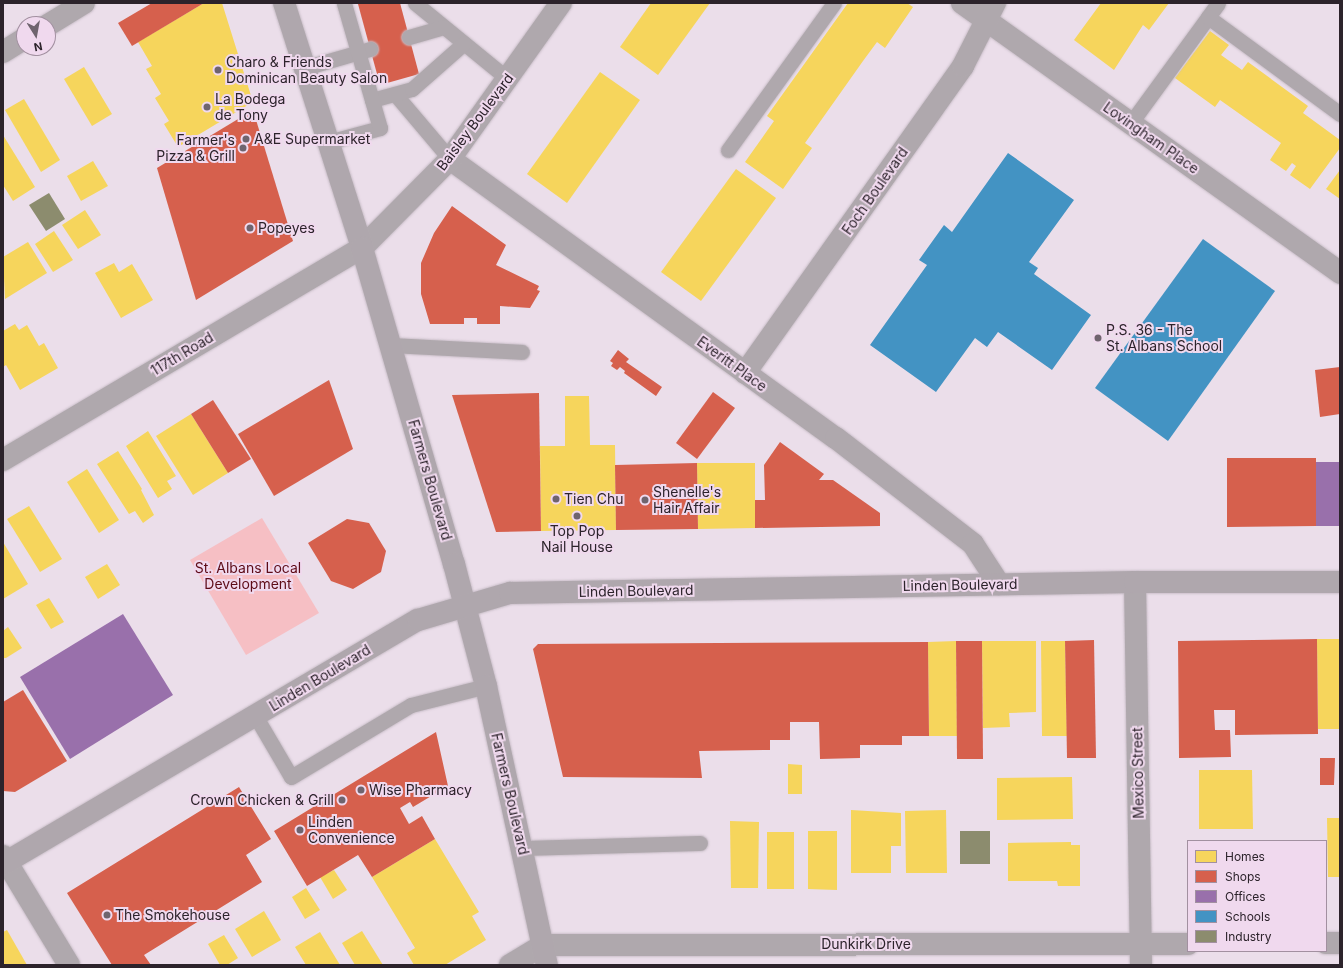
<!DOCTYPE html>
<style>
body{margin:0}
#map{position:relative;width:1343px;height:968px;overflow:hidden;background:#ebdeea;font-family:Inter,sans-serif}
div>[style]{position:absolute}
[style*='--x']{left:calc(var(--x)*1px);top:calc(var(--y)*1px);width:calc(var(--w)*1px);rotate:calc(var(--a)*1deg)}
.green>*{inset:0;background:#f6bfc4}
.homes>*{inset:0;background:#f6d55c}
.shops>*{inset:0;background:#d6604d}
.offices>*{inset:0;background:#9970ab}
.schools>*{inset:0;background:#4393c3}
.industry>*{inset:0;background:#8c8c6e}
.roads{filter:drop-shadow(0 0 1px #c8bdc7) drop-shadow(0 0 1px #c8bdc7)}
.service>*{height:15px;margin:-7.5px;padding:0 7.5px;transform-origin:7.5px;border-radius:7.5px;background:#afa8ad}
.minor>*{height:22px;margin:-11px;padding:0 11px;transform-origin:11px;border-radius:11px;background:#afa8ad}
.tertiary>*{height:22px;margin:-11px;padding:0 11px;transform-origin:11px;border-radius:11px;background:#afa8ad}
.secondary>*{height:22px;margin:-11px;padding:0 11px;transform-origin:11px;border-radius:11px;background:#afa7ad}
.dots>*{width:11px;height:11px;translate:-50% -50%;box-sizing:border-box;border:2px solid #f0d9ee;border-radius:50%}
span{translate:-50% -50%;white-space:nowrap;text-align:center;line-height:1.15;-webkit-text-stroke:4px #f0d9ee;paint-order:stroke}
.poi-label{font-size:14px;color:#2c232b}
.left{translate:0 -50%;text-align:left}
.right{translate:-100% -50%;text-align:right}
.street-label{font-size:14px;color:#2c232b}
.park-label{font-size:14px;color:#5d0b17}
.frame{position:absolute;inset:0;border:4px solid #2c232b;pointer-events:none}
.legend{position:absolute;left:1187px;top:840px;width:140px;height:112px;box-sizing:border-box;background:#f0d9ee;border:1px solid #a290a0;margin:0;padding:5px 7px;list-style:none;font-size:12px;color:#2c232b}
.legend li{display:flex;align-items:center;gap:8px;height:20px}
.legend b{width:20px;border:1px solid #a290a0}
.north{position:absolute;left:16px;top:16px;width:40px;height:40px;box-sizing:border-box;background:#f0d9ee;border:1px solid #a290a0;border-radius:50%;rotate:169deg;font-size:11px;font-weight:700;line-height:16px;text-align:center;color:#2c232b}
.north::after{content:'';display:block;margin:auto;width:14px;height:18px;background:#6f646e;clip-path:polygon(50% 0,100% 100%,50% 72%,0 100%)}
</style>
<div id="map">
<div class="green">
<i style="clip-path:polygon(262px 518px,319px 613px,246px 655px,190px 560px)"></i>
</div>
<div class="homes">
<i style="clip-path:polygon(204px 3px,222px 3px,253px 102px,178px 147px,164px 124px,169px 121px,155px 98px,161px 94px,146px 69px,152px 66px,138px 42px)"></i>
<i style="clip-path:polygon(651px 3px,710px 3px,658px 75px,620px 47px)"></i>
<i style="clip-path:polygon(848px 3px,907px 3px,913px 7px,885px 48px,877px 42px,863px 61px,805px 143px,812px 148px,783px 189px,745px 162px,774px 121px,767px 116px)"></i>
<i style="clip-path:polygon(1101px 3px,1169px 3px,1149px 30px,1143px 25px,1114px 70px,1074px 40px)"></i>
<i style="clip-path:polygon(1210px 31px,1229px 45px,1221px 55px,1242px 70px,1248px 62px,1308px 106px,1303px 113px,1340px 140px,1340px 148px,1310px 189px,1290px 175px,1296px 166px,1292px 163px,1286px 171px,1270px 160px,1281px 143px,1220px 100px,1215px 107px,1175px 78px)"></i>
<i style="clip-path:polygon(84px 67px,112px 114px,92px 126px,64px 79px)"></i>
<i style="clip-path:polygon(600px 72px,640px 100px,567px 203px,527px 174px)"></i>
<i style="clip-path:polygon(24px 99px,60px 160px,41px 172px,5px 110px)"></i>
<i style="clip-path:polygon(3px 135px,35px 187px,13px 201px,3px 185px)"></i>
<i style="clip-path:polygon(93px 161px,108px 186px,81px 201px,67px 176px)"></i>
<i style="clip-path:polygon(736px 169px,776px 198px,701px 301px,661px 272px)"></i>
<i style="clip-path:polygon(1340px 170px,1340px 199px,1326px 189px)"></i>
<i style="clip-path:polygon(85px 210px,101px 235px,78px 249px,62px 225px)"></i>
<i style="clip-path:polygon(54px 231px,73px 260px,53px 272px,35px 244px)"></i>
<i style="clip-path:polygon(28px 242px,47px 273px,5px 299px,3px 257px)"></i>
<i style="clip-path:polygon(114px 263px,119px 272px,132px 264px,153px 300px,121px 318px,95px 273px)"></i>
<i style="clip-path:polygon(15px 324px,19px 330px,27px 325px,39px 346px,44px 343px,58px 368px,20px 390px,6px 365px,3px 367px,3px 331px)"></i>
<i style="clip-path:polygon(565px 396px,589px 396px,590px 445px,615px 445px,616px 530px,541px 531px,540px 446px,565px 446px)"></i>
<i style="clip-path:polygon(191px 414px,228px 473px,193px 495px,156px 436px)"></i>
<i style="clip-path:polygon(148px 431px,176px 476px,167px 481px,172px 489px,158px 498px,126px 446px)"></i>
<i style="clip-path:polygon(118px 451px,142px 489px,141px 490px,154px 515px,143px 523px,135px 511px,129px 514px,97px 464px)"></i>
<i style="clip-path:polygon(697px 463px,755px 463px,755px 528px,698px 529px)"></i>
<i style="clip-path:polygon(87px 469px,119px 520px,99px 533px,67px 482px)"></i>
<i style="clip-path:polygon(29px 506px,62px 559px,40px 572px,7px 519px)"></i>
<i style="clip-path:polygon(3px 542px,28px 584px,3px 599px)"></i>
<i style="clip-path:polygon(107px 564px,120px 585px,98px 599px,85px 577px)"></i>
<i style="clip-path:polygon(49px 598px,64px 622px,51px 629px,36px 605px)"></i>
<i style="clip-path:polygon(8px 627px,22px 648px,6px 658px,3px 658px,3px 631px)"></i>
<i style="clip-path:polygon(1317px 639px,1340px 639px,1340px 729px,1318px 729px)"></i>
<i style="clip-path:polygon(956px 641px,957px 736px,929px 736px,928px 642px)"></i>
<i style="clip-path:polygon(982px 641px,1036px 641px,1036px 712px,1009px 713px,1010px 727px,983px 728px)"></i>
<i style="clip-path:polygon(1041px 641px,1065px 641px,1067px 736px,1042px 736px)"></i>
<i style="clip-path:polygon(788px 764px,802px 765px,802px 794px,788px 794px)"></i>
<i style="clip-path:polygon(1199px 770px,1252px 770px,1253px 829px,1199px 829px)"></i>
<i style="clip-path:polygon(1072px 777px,1073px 819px,997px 820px,997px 778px)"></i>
<i style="clip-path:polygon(851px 810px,901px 813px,901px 846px,891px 846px,891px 873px,851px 873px)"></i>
<i style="clip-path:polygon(946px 810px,947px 873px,906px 873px,905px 811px)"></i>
<i style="clip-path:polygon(1327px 818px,1340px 818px,1340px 877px,1328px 877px)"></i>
<i style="clip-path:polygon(730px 821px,759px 822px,758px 888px,731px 888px)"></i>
<i style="clip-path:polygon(808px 831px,837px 831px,837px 890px,808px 889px)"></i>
<i style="clip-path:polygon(767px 832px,794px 832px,794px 889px,767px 889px)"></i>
<i style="clip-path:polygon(435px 839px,479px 912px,472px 916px,486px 940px,445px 965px,414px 965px,407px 953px,415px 948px,372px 877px)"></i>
<i style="clip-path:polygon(1071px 842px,1071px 845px,1080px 845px,1080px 886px,1058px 886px,1057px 881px,1008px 881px,1008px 843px)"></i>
<i style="clip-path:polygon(334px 870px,347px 890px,333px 899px,320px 877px)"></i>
<i style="clip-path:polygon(306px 888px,320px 910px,305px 919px,292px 897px)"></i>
<i style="clip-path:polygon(264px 911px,281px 940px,252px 957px,235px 929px)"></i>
<i style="clip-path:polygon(7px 930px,27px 965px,3px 965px,3px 932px)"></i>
<i style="clip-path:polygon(362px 931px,383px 965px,355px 965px,342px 943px)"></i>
<i style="clip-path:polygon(320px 932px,340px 965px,306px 965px,295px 947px)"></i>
<i style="clip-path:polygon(224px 935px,238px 958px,227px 965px,220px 965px,208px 944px)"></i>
</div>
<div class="shops">
<i style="clip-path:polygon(152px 3px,204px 3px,132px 46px,118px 23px)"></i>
<i style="clip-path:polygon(400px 3px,419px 74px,380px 85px,358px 4px)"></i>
<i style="clip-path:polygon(253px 110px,293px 241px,196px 300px,157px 168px)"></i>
<i style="clip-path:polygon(452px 206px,506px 245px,496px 265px,539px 286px,537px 290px,540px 291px,530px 308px,500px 306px,500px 324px,477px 324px,477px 318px,464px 318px,464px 324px,430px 324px,421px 294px,421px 263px,434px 233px)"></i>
<i style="clip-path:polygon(618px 350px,629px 359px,626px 362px,662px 387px,656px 396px,624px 373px,625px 371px,620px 367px,617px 370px,611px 366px,613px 363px,610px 361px)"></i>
<i style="clip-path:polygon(1340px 367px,1340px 414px,1320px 417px,1315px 370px)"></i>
<i style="clip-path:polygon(329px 380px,353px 449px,274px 496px,238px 434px)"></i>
<i style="clip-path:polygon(713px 392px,735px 408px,697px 459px,676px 443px)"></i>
<i style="clip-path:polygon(539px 393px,541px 531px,496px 532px,452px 395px)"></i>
<i style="clip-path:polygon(213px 400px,251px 459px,228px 473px,191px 414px)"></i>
<i style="clip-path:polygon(780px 442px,824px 474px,819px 480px,833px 480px,880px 513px,880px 526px,755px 528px,755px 500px,765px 500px,764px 465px)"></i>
<i style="clip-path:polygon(1227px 458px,1316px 458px,1316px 526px,1227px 527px)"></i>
<i style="clip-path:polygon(697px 463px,698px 529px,616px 530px,615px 465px)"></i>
<i style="clip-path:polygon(347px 519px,369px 523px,386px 551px,381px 572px,353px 589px,331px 581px,308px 543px)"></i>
<i style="clip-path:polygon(1317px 639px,1318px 734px,1235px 735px,1235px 710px,1214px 710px,1215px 730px,1230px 730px,1231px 757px,1179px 758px,1178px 641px)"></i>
<i style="clip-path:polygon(1094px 640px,1096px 758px,1067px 758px,1065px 641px)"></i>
<i style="clip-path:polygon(956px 641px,982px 641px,983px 759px,957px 759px)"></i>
<i style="clip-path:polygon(928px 642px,929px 736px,902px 736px,902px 745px,860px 745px,860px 758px,820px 759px,819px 722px,790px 722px,790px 740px,770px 740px,770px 750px,699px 751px,702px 778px,563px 777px,533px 649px,538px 644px)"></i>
<i style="clip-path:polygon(23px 690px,67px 761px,15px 792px,3px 791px,3px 702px)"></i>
<i style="clip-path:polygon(436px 732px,448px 786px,413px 807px,410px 802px,400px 808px,409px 824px,422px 816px,435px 839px,372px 877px,358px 855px,307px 886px,274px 831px)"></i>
<i style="clip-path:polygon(1320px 758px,1335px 758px,1334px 785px,1320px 785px)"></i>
<i style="clip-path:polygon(239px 787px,271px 839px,246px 855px,262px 882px,144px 955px,151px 965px,112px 965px,67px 893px)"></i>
</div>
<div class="offices">
<i style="clip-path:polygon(1316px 462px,1340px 462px,1340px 526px,1316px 526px)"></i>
<i style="clip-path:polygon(123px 614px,173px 695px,70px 759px,20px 677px)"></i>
</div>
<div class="schools">
<i style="clip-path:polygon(1008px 153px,1074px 200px,1029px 262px,1038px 268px,1034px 274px,1091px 315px,1052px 370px,998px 332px,987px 347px,975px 338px,936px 392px,870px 345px,927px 265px,919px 260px,944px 225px,952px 232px)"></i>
<i style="clip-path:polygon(1203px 239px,1275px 291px,1168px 441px,1095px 388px)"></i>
</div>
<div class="industry">
<i style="clip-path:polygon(49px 193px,65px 219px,46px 231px,29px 205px)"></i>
<i style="clip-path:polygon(960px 831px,990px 831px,990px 864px,960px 864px)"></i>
</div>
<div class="roads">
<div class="service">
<i style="--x:415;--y:3;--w:120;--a:39.3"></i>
<i style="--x:1208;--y:17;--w:17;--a:-54"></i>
<i style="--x:409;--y:37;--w:36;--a:-16"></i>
<i style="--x:304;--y:68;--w:69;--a:-16.1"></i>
<i style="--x:395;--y:94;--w:85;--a:49.8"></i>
<i style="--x:372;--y:100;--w:41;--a:-15.4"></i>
<i style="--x:412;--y:89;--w:69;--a:-41.5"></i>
<i style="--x:1130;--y:124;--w:132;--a:-53.9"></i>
<i style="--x:1208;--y:17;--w:164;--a:36.3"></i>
<i style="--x:328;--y:142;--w:54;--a:-15.1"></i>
<i style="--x:380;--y:128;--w:130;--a:-106.1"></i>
<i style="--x:728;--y:150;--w:181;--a:-54.2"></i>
<i style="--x:389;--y:345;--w:133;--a:3"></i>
<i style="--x:256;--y:717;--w:69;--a:59.7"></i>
<i style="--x:291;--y:777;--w:140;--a:-31"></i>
<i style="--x:411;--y:705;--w:77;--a:-14.2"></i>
<i style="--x:522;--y:848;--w:178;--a:-1.6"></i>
</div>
<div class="minor">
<i style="--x:962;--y:3;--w:465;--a:35.5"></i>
<i style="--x:48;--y:25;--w:42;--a:-31.4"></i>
<i style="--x:3;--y:52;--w:25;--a:-32"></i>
<i style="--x:450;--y:159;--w:476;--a:35.9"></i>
<i style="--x:836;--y:438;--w:173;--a:37.7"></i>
<i style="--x:973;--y:544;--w:48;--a:57"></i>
<i style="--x:745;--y:373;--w:377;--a:-54.6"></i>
<i style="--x:963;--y:66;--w:71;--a:-63.1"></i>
<i style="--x:3;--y:460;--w:417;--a:-30.6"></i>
<i style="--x:1135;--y:582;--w:383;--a:89.1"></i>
<i style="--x:3;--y:856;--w:127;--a:58.8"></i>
<i style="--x:1326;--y:943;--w:14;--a:0"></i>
<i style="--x:510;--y:965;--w:39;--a:-31"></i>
<i style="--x:543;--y:945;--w:645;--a:-0.09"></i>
</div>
<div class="tertiary">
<i style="--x:362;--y:248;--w:125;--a:-45.3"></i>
<i style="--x:450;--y:159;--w:191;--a:-54.6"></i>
</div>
<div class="secondary">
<i style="--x:284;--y:3;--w:257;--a:72.3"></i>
<i style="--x:362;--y:248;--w:329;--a:73.8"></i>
<i style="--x:454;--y:564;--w:126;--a:75.3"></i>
<i style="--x:486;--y:686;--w:286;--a:77.7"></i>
<i style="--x:3;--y:864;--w:481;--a:-30.5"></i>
<i style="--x:418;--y:620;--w:96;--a:-16.4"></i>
<i style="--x:510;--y:593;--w:625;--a:-1.01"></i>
<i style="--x:1135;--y:582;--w:205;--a:0"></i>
</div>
</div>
<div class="dots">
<i style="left:218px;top:70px;background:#6f646e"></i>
<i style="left:207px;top:107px;background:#6f646e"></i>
<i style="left:246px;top:139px;background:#6f646e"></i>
<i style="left:243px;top:148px;background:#6f646e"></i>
<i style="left:250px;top:228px;background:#6f646e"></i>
<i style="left:1098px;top:338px;background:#6f646e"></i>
<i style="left:556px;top:499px;background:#6f646e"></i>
<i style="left:645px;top:500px;background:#6f646e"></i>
<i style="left:577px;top:516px;background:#6f646e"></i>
<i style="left:361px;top:790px;background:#6f646e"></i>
<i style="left:342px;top:800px;background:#6f646e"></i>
<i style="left:300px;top:830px;background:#6f646e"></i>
<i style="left:107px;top:915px;background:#6f646e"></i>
</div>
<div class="poi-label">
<span class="left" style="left:226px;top:70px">Charo &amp; Friends<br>Dominican Beauty Salon</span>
<span class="left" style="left:215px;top:107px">La Bodega<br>de Tony</span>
<span class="left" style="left:254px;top:139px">A&amp;E Supermarket</span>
<span class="right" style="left:235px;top:148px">Farmer's<br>Pizza &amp; Grill</span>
<span class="left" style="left:258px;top:228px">Popeyes</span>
<span class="left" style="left:1106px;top:338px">P.S. 36 - The<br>St. Albans School</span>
<span class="left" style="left:653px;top:500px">Shenelle's<br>Hair Affair</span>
<span class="left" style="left:564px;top:499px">Tien Chu</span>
<span style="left:577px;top:539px">Top Pop<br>Nail House</span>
<span class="left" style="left:369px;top:790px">Wise Pharmacy</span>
<span class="right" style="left:334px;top:800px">Crown Chicken &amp; Grill</span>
<span class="left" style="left:308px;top:830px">Linden<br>Convenience</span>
<span class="left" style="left:115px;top:915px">The Smokehouse</span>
</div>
<div class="street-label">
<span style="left:475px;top:122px;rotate:-53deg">Baisley Boulevard</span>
<span style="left:1151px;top:138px;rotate:35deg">Lovingham Place</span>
<span style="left:875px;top:191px;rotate:-55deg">Foch Boulevard</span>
<span style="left:182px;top:354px;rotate:-31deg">117th Road</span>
<span style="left:732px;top:364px;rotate:36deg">Everitt Place</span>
<span style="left:430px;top:480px;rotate:74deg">Farmers Boulevard</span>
<span style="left:960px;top:585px;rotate:-1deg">Linden Boulevard</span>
<span style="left:636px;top:591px;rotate:-1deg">Linden Boulevard</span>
<span style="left:320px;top:678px;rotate:-31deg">Linden Boulevard</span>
<span style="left:1138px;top:773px;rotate:-91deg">Mexico Street</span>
<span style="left:510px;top:794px;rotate:77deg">Farmers Boulevard</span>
<span style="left:866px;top:944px">Dunkirk Drive</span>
</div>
<div class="park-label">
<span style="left:248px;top:576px">St. Albans Local<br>Development</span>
</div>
<div class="frame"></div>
<ul class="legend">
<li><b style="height:11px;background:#f6d55c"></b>Homes</li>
<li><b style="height:11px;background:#d6604d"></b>Shops</li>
<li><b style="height:11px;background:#9970ab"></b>Offices</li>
<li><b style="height:11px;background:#4393c3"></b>Schools</li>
<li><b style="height:11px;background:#8c8c6e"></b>Industry</li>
</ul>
<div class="north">N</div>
</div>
